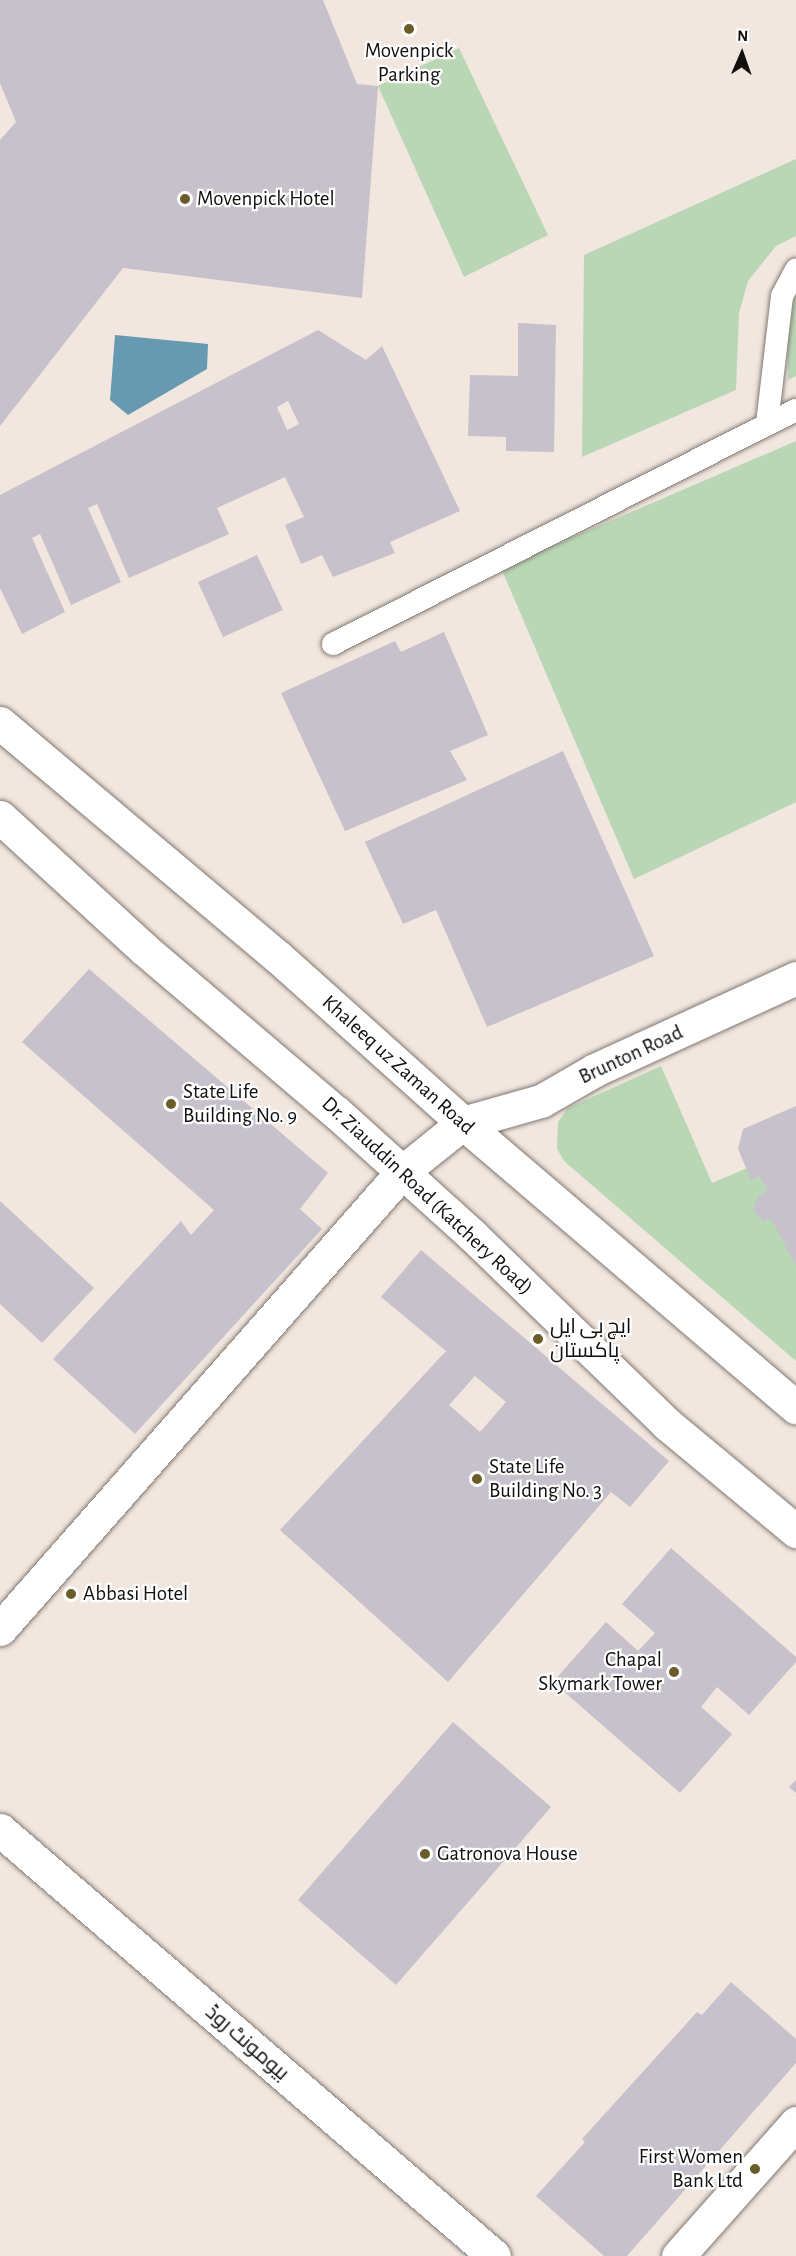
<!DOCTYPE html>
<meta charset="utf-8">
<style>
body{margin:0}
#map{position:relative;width:796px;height:2256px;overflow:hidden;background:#f1e7df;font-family:"Alegreya Sans",Cairo,sans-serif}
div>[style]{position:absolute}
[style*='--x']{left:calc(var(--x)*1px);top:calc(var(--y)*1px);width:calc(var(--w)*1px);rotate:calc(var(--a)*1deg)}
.green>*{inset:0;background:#b9d7b5}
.water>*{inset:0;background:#6799b0}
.building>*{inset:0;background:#c6c1cb}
.roads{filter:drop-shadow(0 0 2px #817871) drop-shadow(0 0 2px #817871)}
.lane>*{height:22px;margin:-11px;padding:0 11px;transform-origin:11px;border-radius:11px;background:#fff}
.street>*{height:33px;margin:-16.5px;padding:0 16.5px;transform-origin:16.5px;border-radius:16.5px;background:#fff}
.secondary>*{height:33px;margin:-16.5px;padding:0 16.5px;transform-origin:16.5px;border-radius:16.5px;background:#fff}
.primary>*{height:33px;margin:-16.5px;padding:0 16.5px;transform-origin:16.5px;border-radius:16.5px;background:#fff}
.dots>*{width:16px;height:16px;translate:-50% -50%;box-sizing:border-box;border:3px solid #fff;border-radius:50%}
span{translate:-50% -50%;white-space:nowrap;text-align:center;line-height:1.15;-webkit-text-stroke:4.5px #fff;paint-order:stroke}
.poi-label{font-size:21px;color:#120f0c}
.left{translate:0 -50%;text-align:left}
.right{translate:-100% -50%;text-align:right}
.street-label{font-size:21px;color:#120f0c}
.north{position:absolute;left:712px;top:24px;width:60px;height:60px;-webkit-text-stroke:4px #fff;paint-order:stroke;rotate:2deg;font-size:16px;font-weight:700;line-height:24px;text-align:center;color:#120f0c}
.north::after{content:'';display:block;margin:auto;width:21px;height:27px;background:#120f0c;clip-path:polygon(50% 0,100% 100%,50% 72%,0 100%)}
</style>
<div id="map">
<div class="green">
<i style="clip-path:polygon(459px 48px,548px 235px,464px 277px,378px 86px)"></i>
<i style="clip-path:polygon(796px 159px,796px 236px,776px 246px,748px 281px,739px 313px,736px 390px,582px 457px,584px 255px)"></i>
<i style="clip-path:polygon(796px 294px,796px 376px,788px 380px,787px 325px)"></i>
<i style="clip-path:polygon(796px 441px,796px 802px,634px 879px,501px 568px)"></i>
<i style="clip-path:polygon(661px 1066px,712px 1183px,796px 1147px,796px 1361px,564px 1161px,557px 1149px,558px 1122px,568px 1108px)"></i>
</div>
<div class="water">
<i style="clip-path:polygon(115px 335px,208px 344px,207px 369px,128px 415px,110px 400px)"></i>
</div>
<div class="building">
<i style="clip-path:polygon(0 0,323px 0,357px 84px,378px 86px,362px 298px,123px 268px,0 426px,0 140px,16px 122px,0 83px)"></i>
<i style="clip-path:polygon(518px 323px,556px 325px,554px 452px,506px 451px,506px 437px,468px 436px,470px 375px,518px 376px)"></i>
<i style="clip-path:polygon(evenodd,318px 330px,366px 360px,382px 346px,460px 511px,390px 542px,395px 553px,333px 577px,322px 555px,301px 564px,285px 525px,304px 517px,285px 477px,217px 508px,229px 534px,129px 578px,97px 504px,88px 508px,121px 582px,71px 605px,40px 534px,32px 538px,65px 612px,22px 634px,0 588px,0 495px,318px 330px,288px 401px,299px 424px,287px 430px,277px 407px,288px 401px)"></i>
<i style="clip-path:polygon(257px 555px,283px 610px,223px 637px,198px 582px)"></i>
<i style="clip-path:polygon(444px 632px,488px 735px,450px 751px,467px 780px,345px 831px,281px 693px,395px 641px,401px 652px)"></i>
<i style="clip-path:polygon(563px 751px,654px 956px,487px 1027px,436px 910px,403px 924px,365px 842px)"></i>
<i style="clip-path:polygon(89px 969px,328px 1173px,300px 1209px,322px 1229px,135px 1434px,53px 1359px,181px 1221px,191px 1235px,214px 1210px,22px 1042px)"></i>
<i style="clip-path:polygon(796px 1106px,796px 1267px,771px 1218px,764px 1221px,753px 1211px,758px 1196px,768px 1190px,760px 1176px,751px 1180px,738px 1149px,743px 1129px)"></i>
<i style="clip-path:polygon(0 1201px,94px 1288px,42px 1343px,0 1304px)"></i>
<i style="clip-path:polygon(evenodd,421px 1250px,669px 1461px,630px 1507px,611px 1492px,448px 1682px,280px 1530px,446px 1351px,381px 1297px,421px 1250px,475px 1376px,506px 1402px,480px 1432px,449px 1405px,475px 1376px)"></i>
<i style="clip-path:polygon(671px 1548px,796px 1657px,796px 1662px,749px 1715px,717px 1687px,701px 1707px,732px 1734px,680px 1793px,553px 1682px,606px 1622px,638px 1651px,655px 1633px,622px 1604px)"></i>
<i style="clip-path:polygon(453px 1722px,551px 1807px,396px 1985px,298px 1900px)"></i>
<i style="clip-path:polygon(796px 1780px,796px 1793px,789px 1787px)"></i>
<i style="clip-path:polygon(731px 1982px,796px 2039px,796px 2063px,627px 2256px,604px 2256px,536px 2196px,585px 2142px,582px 2139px,697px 2012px,702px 2015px)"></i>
</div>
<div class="roads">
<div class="lane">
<i style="--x:767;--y:424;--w:129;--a:-83.3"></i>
<i style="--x:782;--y:296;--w:30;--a:-62"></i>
<i style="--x:333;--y:644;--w:519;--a:-26.81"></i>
</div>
<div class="street">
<i style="--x:0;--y:1629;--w:609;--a:-48.66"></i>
<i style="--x:0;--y:1830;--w:652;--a:40.77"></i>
<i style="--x:678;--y:2256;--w:178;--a:-48.4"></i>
</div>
<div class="secondary">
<i style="--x:402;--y:1172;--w:78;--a:-38.8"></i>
<i style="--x:463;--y:1123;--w:81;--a:-15.8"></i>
<i style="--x:541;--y:1101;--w:62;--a:-29.9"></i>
<i style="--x:595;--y:1070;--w:221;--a:-24.6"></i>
</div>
<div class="primary">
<i style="--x:0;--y:723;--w:363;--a:40.1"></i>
<i style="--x:278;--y:957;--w:249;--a:41.9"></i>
<i style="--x:463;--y:1123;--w:438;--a:40.5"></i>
<i style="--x:0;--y:817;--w:195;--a:42.5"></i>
<i style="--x:144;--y:949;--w:253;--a:40.4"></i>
<i style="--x:337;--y:1113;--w:182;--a:42.1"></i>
<i style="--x:472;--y:1235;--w:272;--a:44.1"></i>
<i style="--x:667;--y:1424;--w:168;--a:39.7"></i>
</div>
</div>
<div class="dots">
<i style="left:409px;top:29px;background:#6a5d2a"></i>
<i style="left:185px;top:199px;background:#6a5d2a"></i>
<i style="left:171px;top:1104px;background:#6a5d2a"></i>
<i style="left:538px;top:1339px;background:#6a5d2a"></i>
<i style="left:477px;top:1479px;background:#6a5d2a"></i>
<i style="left:71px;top:1594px;background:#6a5d2a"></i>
<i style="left:674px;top:1672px;background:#6a5d2a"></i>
<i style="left:425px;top:1854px;background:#6a5d2a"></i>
<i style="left:755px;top:2169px;background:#6a5d2a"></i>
</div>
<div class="poi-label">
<span style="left:409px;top:63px">Movenpick<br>Parking</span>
<span class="left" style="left:197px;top:199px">Movenpick Hotel</span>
<span class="left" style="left:183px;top:1104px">State Life<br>Building No. 9</span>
<span class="left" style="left:550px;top:1339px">ایچ بی ایل<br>پاکستان</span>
<span class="left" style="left:489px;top:1479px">State Life<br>Building No. 3</span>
<span class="left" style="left:83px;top:1594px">Abbasi Hotel</span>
<span class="right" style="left:662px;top:1672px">Chapal<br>Skymark Tower</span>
<span class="left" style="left:437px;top:1854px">Gatronova House</span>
<span class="right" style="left:743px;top:2169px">First Women<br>Bank Ltd</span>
</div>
<div class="street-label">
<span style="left:631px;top:1055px;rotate:-25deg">Brunton Road</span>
<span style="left:398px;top:1065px;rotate:42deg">Khaleeq uz Zaman Road</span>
<span style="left:427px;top:1196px;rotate:43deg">Dr. Ziauddin Road (Katchery Road)</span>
<span style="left:247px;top:2043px;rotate:41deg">بیومونٹ روڈ</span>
</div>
<div class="north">N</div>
</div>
